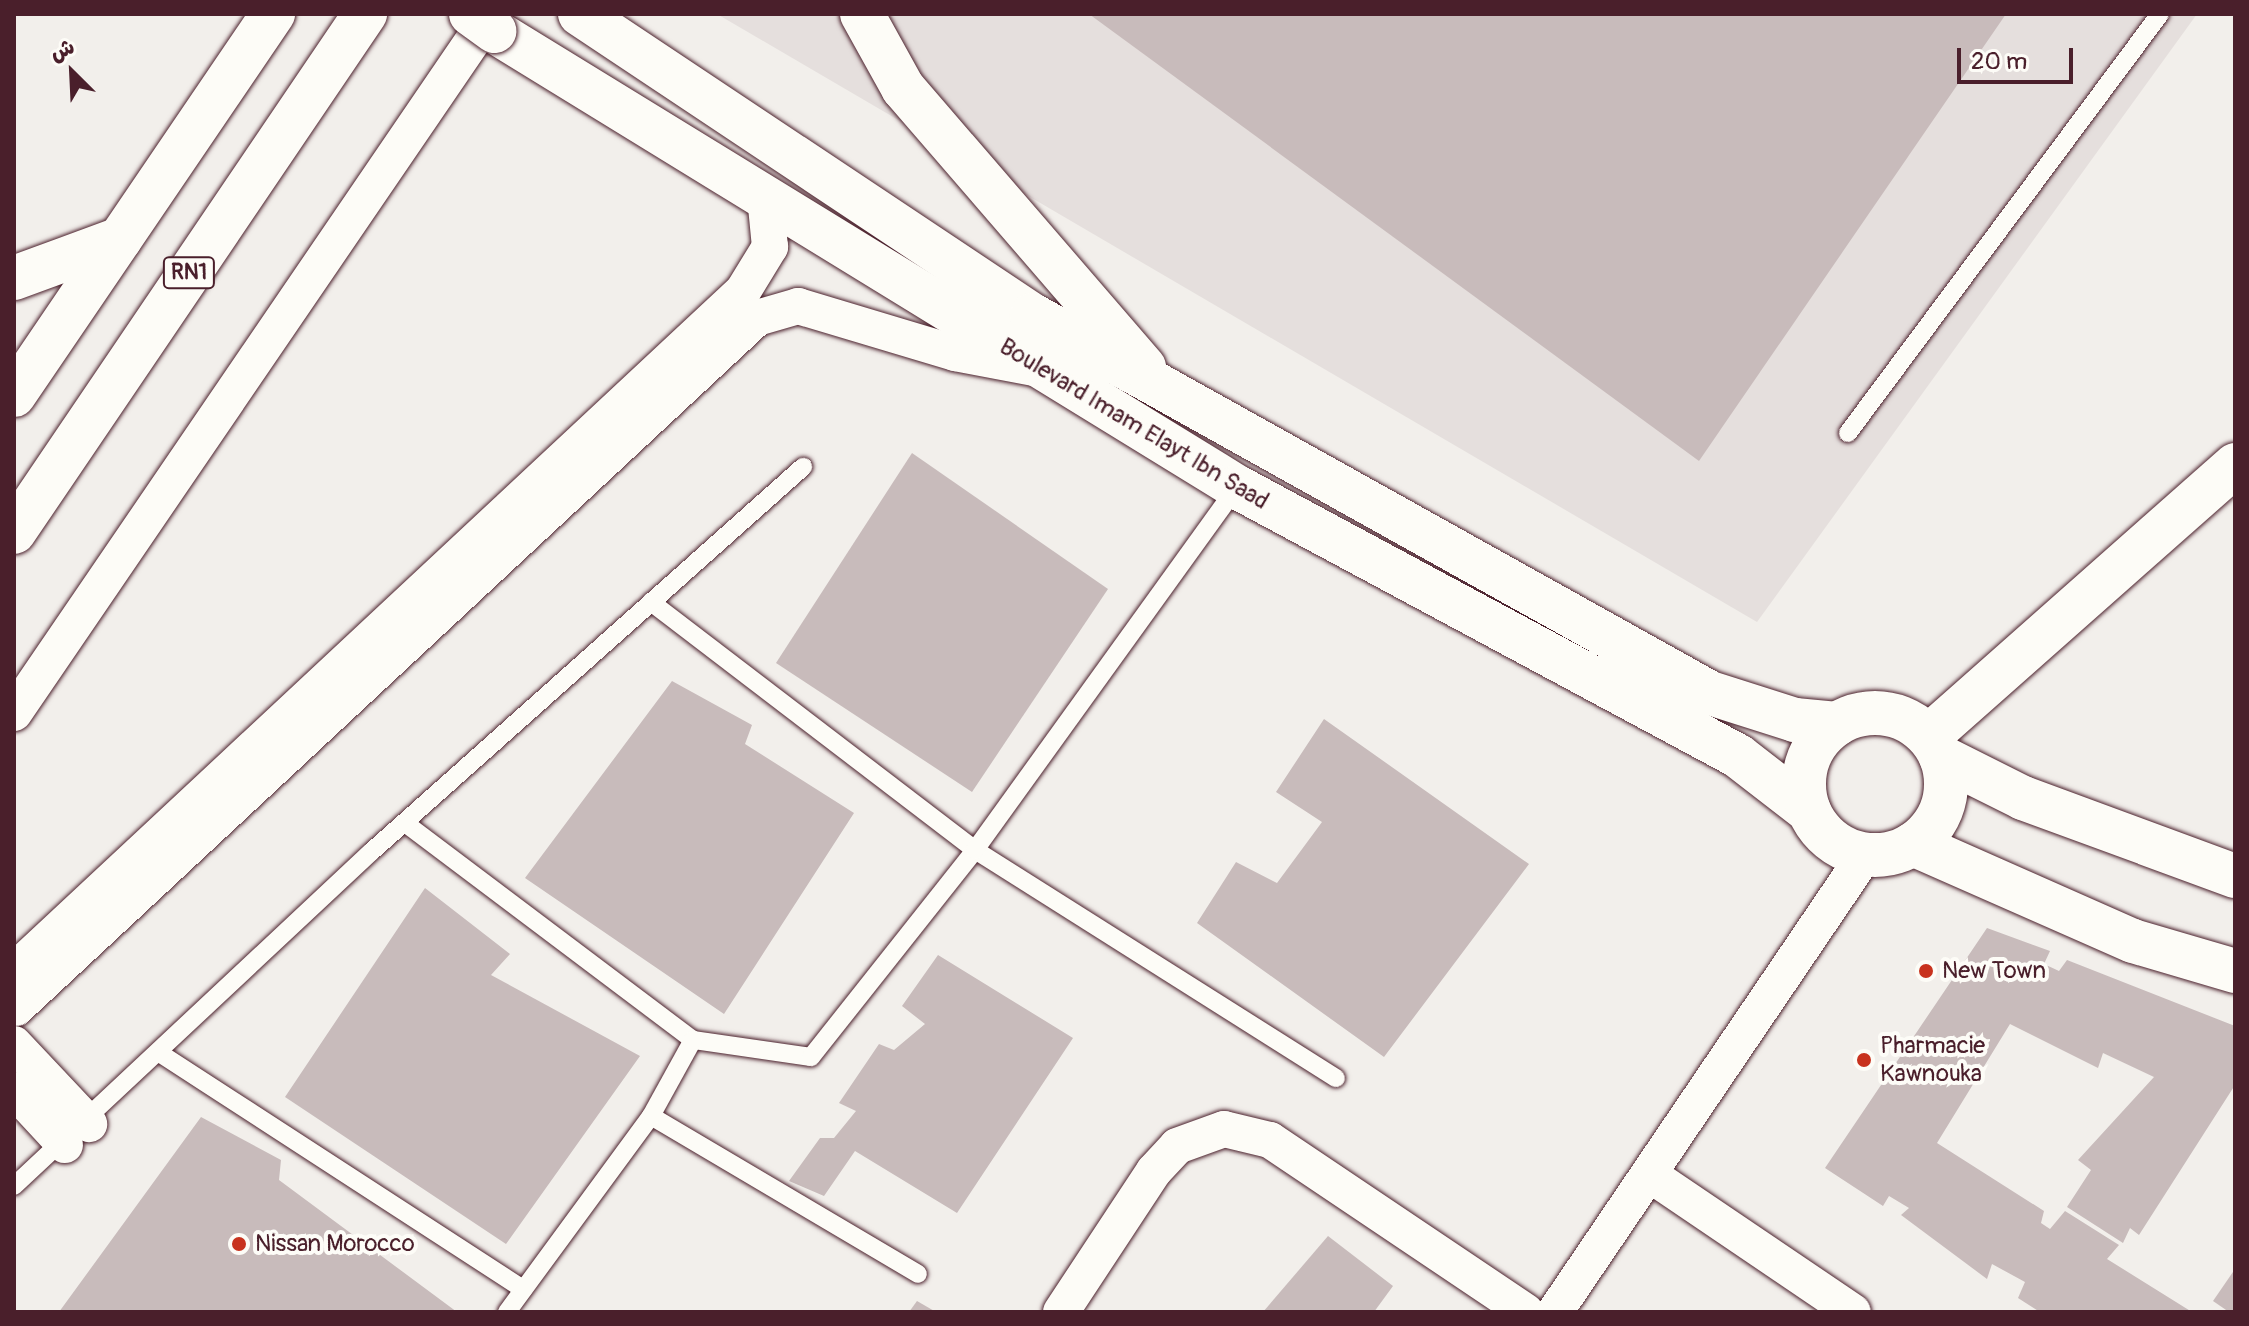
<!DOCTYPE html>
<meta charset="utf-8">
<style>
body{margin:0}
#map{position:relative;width:2249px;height:1326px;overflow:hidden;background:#f2efeb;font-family:Pangolin,"Playpen Sans Arabic",sans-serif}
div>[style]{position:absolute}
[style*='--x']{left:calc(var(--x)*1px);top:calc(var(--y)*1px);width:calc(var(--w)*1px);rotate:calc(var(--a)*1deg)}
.built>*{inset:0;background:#e5dfdd}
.building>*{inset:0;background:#c8bbbb}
.roads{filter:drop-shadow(0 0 2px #4a1f2b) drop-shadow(0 0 2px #4a1f2b)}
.service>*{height:18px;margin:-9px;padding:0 9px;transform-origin:9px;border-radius:9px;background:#fdfcf7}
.minor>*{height:36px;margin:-18px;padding:0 18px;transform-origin:18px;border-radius:18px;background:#fdfcf7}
.tertiary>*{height:44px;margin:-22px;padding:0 22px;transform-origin:22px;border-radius:22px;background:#fdfcf7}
.tertiary>.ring{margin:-22px;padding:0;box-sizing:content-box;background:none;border:44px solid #fdfcf7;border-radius:50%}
.trunk>*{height:44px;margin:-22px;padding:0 22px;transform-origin:22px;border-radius:22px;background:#fdfcf7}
.bridges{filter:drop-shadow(0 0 2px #4a1f2b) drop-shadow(0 0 2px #4a1f2b)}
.tertiary-bridge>*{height:44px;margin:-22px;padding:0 22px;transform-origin:22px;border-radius:22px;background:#fdfcf7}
.dots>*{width:22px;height:22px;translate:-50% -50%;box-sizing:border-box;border:4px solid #fdfcf7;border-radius:50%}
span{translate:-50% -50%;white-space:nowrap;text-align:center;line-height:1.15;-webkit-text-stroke:8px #fdfcf7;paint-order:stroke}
.shield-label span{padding:2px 6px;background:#fdfcf7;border:2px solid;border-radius:6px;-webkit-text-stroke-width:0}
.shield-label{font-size:22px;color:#4a1f2b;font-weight:700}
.street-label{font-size:24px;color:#4a1f2b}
.poi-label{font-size:24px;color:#4a1f2b}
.left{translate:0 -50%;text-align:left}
.frame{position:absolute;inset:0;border:16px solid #4a1f2b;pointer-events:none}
.north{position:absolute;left:32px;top:32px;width:80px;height:80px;-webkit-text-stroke:6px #fdfcf7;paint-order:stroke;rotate:336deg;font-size:22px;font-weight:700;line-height:32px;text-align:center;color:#4a1f2b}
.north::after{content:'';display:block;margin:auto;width:28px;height:36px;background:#4a1f2b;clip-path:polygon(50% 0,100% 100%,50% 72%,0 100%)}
.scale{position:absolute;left:1957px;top:48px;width:116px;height:36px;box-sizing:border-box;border:4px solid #4a1f2b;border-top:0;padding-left:10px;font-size:24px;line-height:28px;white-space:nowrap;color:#4a1f2b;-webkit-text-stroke:6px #fdfcf7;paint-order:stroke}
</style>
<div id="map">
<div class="built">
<i style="clip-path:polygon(717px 14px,2197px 14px,1757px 622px)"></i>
</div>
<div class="building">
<i style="clip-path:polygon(1089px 14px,2006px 14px,1699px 461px)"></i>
<i style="clip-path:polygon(912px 453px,1108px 589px,972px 792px,776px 663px)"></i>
<i style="clip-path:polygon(672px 681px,752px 725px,745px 744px,854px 813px,724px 1014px,525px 878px)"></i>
<i style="clip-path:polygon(1324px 719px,1529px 864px,1384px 1057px,1197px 923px,1236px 862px,1277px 883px,1322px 822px,1276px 792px)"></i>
<i style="clip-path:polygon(425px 888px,510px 954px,491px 975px,640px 1056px,506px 1244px,285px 1097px)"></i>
<i style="clip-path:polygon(1987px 928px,2050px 951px,2044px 964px,2059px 971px,2067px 960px,2235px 1026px,2235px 1085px,2139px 1235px,2130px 1228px,2123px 1243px,2067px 1207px,2091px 1170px,2078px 1160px,2154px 1077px,2103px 1053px,2098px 1068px,2010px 1024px,1937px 1143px,2044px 1211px,2041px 1223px,2050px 1229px,2065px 1211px,2119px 1245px,2107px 1259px,2192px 1312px,2040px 1312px,2018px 1298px,2025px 1282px,1992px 1264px,1987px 1279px,1901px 1215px,1909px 1208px,1889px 1196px,1883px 1206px,1825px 1168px)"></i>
<i style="clip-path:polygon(938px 955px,1073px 1038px,957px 1213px,855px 1151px,824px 1196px,789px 1181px,820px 1138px,834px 1138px,856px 1111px,839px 1103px,879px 1044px,894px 1050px,925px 1024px,902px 1006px)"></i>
<i style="clip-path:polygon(201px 1117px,281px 1160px,279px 1180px,457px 1312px,59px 1312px)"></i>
<i style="clip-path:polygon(1328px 1236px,1393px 1286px,1374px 1312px,1263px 1312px)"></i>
<i style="clip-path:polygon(2235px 1269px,2235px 1312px,2229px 1312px,2213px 1301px)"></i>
<i style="clip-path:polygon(917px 1301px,936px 1312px,909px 1312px)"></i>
</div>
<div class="roads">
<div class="service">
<i style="--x:1848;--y:433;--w:522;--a:-53.33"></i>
<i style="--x:651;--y:602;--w:408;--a:37.4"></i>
<i style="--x:975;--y:850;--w:427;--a:32.3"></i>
<i style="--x:405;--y:823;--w:361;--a:37"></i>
<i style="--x:693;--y:1040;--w:119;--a:8.2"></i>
<i style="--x:811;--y:1057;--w:264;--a:-51.6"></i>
<i style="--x:975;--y:850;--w:448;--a:-54.2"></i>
<i style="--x:161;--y:1054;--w:432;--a:33"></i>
<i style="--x:651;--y:1116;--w:310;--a:30.6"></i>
<i style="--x:14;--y:1186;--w:489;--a:-43.1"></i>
<i style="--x:371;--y:852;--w:579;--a:-41.71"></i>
<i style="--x:507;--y:1312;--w:243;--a:-53.7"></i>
<i style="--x:651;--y:1116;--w:87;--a:-61.1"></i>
</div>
<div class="minor">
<i style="--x:14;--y:713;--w:846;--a:-55.69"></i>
<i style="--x:14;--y:971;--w:997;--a:-43.01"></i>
<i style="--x:743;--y:291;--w:52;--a:-58.5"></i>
<i style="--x:770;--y:247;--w:51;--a:-95.6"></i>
<i style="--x:16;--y:1008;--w:1013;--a:-42.96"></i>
<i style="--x:757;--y:318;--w:43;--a:-16.3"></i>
<i style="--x:798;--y:306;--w:164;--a:16.7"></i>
<i style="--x:955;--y:353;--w:86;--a:10.7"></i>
<i style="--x:14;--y:1044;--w:110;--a:46.8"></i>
<i style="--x:14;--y:1090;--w:75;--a:47.2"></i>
<i style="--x:1649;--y:1174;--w:246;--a:34.1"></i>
<i style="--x:1061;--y:1312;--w:169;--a:-56.6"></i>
<i style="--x:1154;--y:1171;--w:34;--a:-47"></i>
<i style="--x:1177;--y:1146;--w:50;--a:-19.9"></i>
<i style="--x:1224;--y:1129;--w:47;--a:13.4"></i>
<i style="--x:1270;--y:1140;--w:308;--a:33.9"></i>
<i style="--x:1555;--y:1312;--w:552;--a:-55.85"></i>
</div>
<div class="tertiary">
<i style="--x:580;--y:14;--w:543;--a:33.66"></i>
<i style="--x:1032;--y:315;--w:776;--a:29.14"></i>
<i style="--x:1710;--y:693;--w:89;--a:17.6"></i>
<i style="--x:1795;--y:720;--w:42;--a:5.4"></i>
<i style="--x:862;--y:14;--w:85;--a:61"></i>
<i style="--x:903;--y:88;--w:369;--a:49.2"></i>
<i style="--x:494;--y:31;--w:872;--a:31.54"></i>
<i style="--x:1237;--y:487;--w:569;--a:28.23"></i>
<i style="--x:1738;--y:756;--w:90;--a:37.8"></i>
<i class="ring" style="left:1804px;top:713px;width:98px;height:98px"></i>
<i style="--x:1929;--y:736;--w:409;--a:-41.5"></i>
<i style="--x:1941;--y:757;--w:92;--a:26.6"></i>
<i style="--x:2023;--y:798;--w:226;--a:20.2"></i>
<i style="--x:1913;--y:844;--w:240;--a:23.8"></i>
<i style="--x:2133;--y:941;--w:106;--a:16.4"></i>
</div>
<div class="trunk">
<i style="--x:14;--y:278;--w:113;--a:-20.2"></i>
<i style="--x:14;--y:395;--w:461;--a:-55.8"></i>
<i style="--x:14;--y:532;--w:626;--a:-55.88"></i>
</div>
</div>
<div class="bridges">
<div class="tertiary-bridge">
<i style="--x:471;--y:14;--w:29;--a:36"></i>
</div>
</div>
<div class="dots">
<i style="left:1926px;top:971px;background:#c8321e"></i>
<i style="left:1864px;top:1060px;background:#c8321e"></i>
<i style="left:239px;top:1244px;background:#c8321e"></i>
</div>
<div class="shield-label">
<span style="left:189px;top:273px">RN1</span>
</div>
<div class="street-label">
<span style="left:1134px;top:424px;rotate:31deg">Boulevard Imam Elayt Ibn Saad</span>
</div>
<div class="poi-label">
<span class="left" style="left:1942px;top:971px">New Town</span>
<span class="left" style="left:1880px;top:1060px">Pharmacie<br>Kawnouka</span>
<span class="left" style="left:255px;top:1244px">Nissan Morocco</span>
</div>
<div class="frame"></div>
<div class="north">ش</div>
<div class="scale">20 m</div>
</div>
